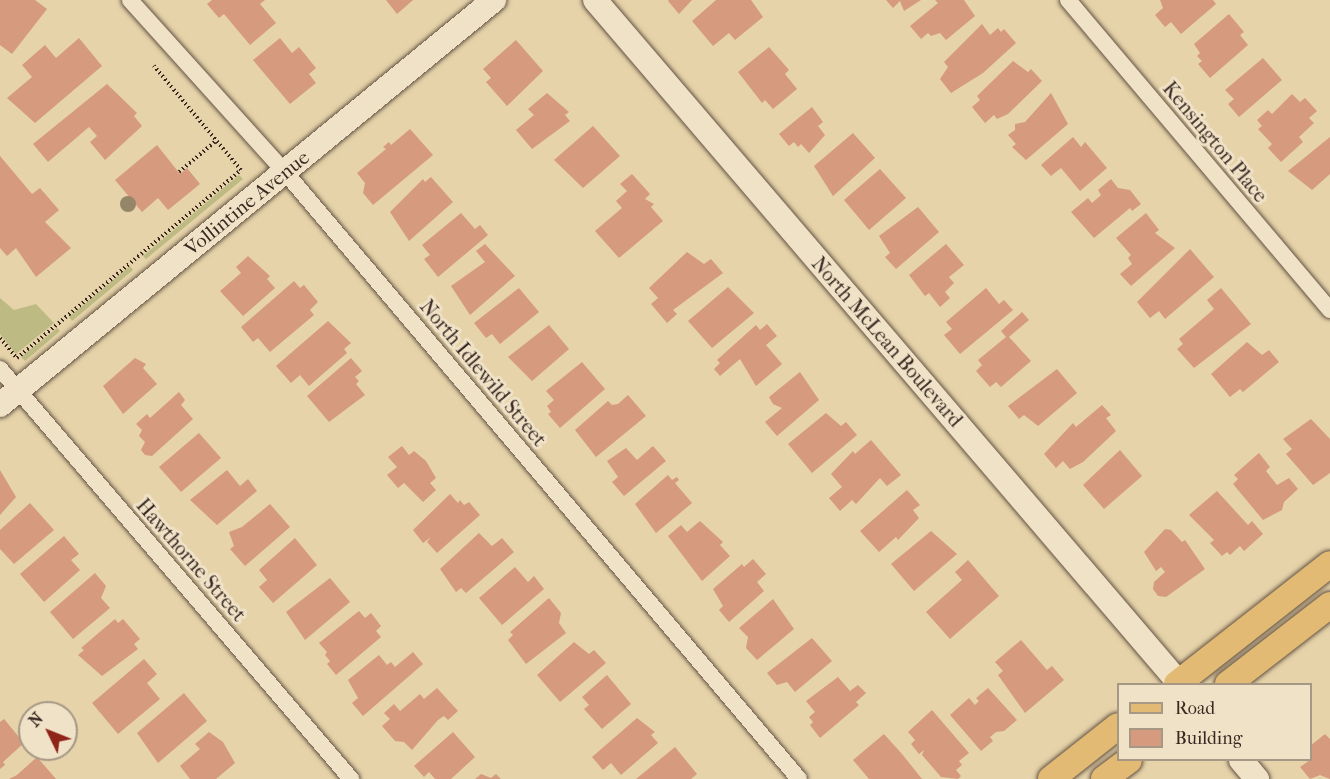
<!DOCTYPE html>
<style>
body{margin:0}
#map{position:relative;width:1330px;height:779px;overflow:hidden;background:#e6d3a9;font-family:"IM FELL French Canon",serif}
div>[style]{position:absolute}
[style*='--x']{left:calc(var(--x)*1px);top:calc(var(--y)*1px);width:calc(var(--w)*1px);rotate:calc(var(--a)*1deg)}
.green>*{inset:0;background:#bdba83}
.building>*{inset:0;background:#d69a7f}
.path>*{height:4px;margin-top:-2px;transform-origin:0;background:repeating-linear-gradient(90deg,#392822 0 1.5px,transparent 0 4.5px)}
.roads{filter:drop-shadow(0 0 2px #645344) drop-shadow(0 0 2px #645344)}
.street>*{height:16px;margin:-8px;padding:0 8px;transform-origin:8px;border-radius:8px;background:#efe2c7}
.secondary>*{height:24px;margin:-12px;padding:0 12px;transform-origin:12px;border-radius:12px;background:#efe2c7}
.primary>*{height:26px;margin:-13px;padding:0 13px;transform-origin:13px;border-radius:13px;background:#e3ba74}
.trees>*{width:16px;height:16px;margin:-8px;border-radius:50%;background:#958569}
span{translate:-50% -50%;white-space:nowrap;text-align:center;line-height:1.15;-webkit-text-stroke:6px #efe2c7;paint-order:stroke}
.street-label{font-size:20px;color:#392822}
.legend{position:absolute;left:1117px;top:683px;width:195px;height:78px;box-sizing:border-box;background:#efe2c7;border:2px solid #a69885;margin:0;padding:8px 10px;list-style:none;font-size:18px;color:#392822}
.legend li{display:flex;align-items:center;gap:12px;height:30px}
.legend b{width:30px;border:2px solid #a69885}
.north{position:absolute;left:18px;top:701px;width:60px;height:60px;box-sizing:border-box;background:#efe2c7;border:2px solid #a69885;border-radius:50%;rotate:313deg;font-size:16px;font-weight:700;line-height:24px;text-align:center;color:#392822}
.north::after{content:'';display:block;margin:auto;width:21px;height:27px;background:#8f2418;clip-path:polygon(50% 0,100% 100%,50% 72%,0 100%)}
</style>
<div id="map">
<div class="green">
<i style="clip-path:polygon(239px 175px,243px 179px,146px 259px,143px 256px)"></i>
<i style="clip-path:polygon(130px 266px,133px 270px,72px 321px,69px 317px)"></i>
<i style="clip-path:polygon(0 298px,14px 310px,36px 304px,54px 323px,16px 354px,0 334px)"></i>
<i style="clip-path:polygon(57px 328px,60px 331px,25px 361px,21px 357px)"></i>
</div>
<div class="building">
<i style="clip-path:polygon(0 0,35px 0,47px 9px,12px 54px,0 45px)"></i>
<i style="clip-path:polygon(212px 0,265px 0,260px 4px,276px 23px,250px 45px,224px 14px,219px 18px,207px 4px)"></i>
<i style="clip-path:polygon(386px 0,413px 0,397px 14px)"></i>
<i style="clip-path:polygon(692px 0,679px 14px,668px 1px,669px 0)"></i>
<i style="clip-path:polygon(716px 0,751px 0,763px 17px,735px 40px,729px 33px,713px 46px,692px 21px)"></i>
<i style="clip-path:polygon(886px 0,921px 0,904px 11px,900px 1px,893px 8px)"></i>
<i style="clip-path:polygon(935px 0,964px 0,975px 16px,946px 40px,940px 33px,931px 36px,928px 33px,921px 39px,910px 26px,938px 3px)"></i>
<i style="clip-path:polygon(1160px 0,1213px 0,1216px 4px,1181px 34px,1171px 22px,1165px 27px,1155px 15px,1163px 8px)"></i>
<i style="clip-path:polygon(1229px 14px,1244px 32px,1240px 35px,1248px 45px,1210px 78px,1198px 64px,1202px 61px,1197px 56px,1200px 53px,1194px 44px)"></i>
<i style="clip-path:polygon(982px 24px,990px 35px,998px 28px,1001px 32px,1004px 29px,1016px 43px,983px 73px,951px 93px,940px 79px,948px 67px,944px 62px)"></i>
<i style="clip-path:polygon(79px 38px,102px 66px,35px 123px,7px 98px,32px 77px,22px 65px,45px 45px,56px 58px)"></i>
<i style="clip-path:polygon(280px 38px,292px 53px,299px 47px,316px 68px,309px 74px,316px 83px,290px 104px,253px 60px)"></i>
<i style="clip-path:polygon(516px 40px,543px 71px,507px 106px,486px 82px,491px 78px,483px 69px)"></i>
<i style="clip-path:polygon(769px 47px,789px 70px,785px 74px,797px 89px,773px 109px,765px 100px,762px 103px,738px 72px)"></i>
<i style="clip-path:polygon(1263px 58px,1282px 80px,1239px 117px,1228px 104px,1234px 99px,1225px 90px)"></i>
<i style="clip-path:polygon(1013px 61px,1028px 72px,1031px 69px,1042px 81px,1008px 114px,997px 119px,994px 115px,985px 123px,972px 107px,980px 100px,977px 96px)"></i>
<i style="clip-path:polygon(107px 84px,137px 113px,134px 116px,142px 126px,105px 160px,90px 142px,97px 136px,89px 127px,48px 162px,33px 144px)"></i>
<i style="clip-path:polygon(547px 93px,569px 112px,565px 115px,570px 121px,532px 149px,516px 130px,534px 115px,528px 109px)"></i>
<i style="clip-path:polygon(1051px 93px,1068px 124px,1026px 160px,1012px 147px,1016px 144px,1008px 135px,1015px 130px,1015px 124px,1025px 122px)"></i>
<i style="clip-path:polygon(1292px 94px,1300px 102px,1305px 98px,1317px 111px,1309px 118px,1314px 123px,1299px 137px,1303px 142px,1281px 162px,1268px 148px,1272px 144px,1258px 129px,1262px 126px,1257px 120px,1268px 110px,1272px 114px)"></i>
<i style="clip-path:polygon(812px 107px,823px 122px,818px 126px,825px 135px,809px 153px,801px 144px,798px 147px,794px 142px,789px 146px,779px 134px)"></i>
<i style="clip-path:polygon(593px 126px,620px 156px,583px 188px,554px 160px)"></i>
<i style="clip-path:polygon(410px 129px,433px 155px,373px 205px,363px 193px,365px 183px,357px 173px,386px 149px,383px 147px,389px 142px,391px 145px)"></i>
<i style="clip-path:polygon(853px 133px,875px 158px,833px 196px,814px 166px)"></i>
<i style="clip-path:polygon(1073px 137px,1081px 147px,1085px 142px,1107px 168px,1080px 191px,1061px 168px,1051px 176px,1041px 165px)"></i>
<i style="clip-path:polygon(1330px 137px,1330px 174px,1312px 190px,1288px 171px)"></i>
<i style="clip-path:polygon(157px 145px,180px 174px,187px 168px,200px 184px,168px 210px,158px 198px,142px 212px,115px 180px)"></i>
<i style="clip-path:polygon(0 156px,32px 194px,40px 188px,59px 210px,45px 222px,71px 248px,36px 277px,16px 248px,7px 256px,0 248px)"></i>
<i style="clip-path:polygon(880px 169px,906px 198px,869px 230px,844px 200px)"></i>
<i style="clip-path:polygon(632px 174px,650px 194px,645px 199px,654px 204px,651px 207px,663px 221px,619px 258px,595px 231px,622px 208px,616px 201px,627px 191px,620px 184px)"></i>
<i style="clip-path:polygon(431px 177px,453px 202px,409px 241px,390px 212px,423px 179px,425px 182px)"></i>
<i style="clip-path:polygon(1111px 179px,1118px 188px,1130px 190px,1141px 204px,1132px 211px,1130px 208px,1094px 238px,1071px 212px,1088px 198px,1092px 203px,1101px 195px,1098px 190px)"></i>
<i style="clip-path:polygon(918px 207px,939px 232px,896px 269px,885px 257px,890px 253px,879px 236px)"></i>
<i style="clip-path:polygon(461px 213px,475px 229px,480px 225px,488px 235px,438px 277px,424px 259px,430px 255px,422px 245px)"></i>
<i style="clip-path:polygon(1146px 213px,1159px 230px,1155px 233px,1175px 248px,1131px 286px,1120px 274px,1132px 264px,1128px 258px,1131px 255px,1116px 238px)"></i>
<i style="clip-path:polygon(485px 244px,515px 276px,470px 315px,451px 286px,485px 262px,476px 251px)"></i>
<i style="clip-path:polygon(946px 244px,964px 265px,949px 277px,954px 283px,945px 292px,950px 298px,940px 307px,929px 293px,925px 296px,909px 275px)"></i>
<i style="clip-path:polygon(1190px 249px,1214px 277px,1165px 319px,1159px 311px,1150px 318px,1137px 302px)"></i>
<i style="clip-path:polygon(687px 252px,704px 264px,711px 259px,723px 273px,673px 310px,677px 314px,667px 323px,651px 304px,658px 298px,649px 288px)"></i>
<i style="clip-path:polygon(248px 256px,270px 276px,267px 279px,275px 288px,243px 316px,220px 291px,241px 273px,236px 267px)"></i>
<i style="clip-path:polygon(294px 281px,300px 288px,304px 285px,318px 302px,310px 310px,314px 315px,270px 352px,258px 338px,253px 342px,241px 327px)"></i>
<i style="clip-path:polygon(728px 287px,754px 313px,712px 348px,688px 321px)"></i>
<i style="clip-path:polygon(519px 288px,539px 312px,500px 344px,492px 334px,486px 338px,474px 323px)"></i>
<i style="clip-path:polygon(986px 288px,999px 304px,1004px 300px,1013px 310px,960px 354px,944px 335px,952px 329px,946px 322px)"></i>
<i style="clip-path:polygon(1221px 288px,1251px 324px,1194px 368px,1177px 349px,1183px 344px,1179px 339px,1214px 309px,1207px 300px)"></i>
<i style="clip-path:polygon(1022px 312px,1029px 320px,1009px 337px,1031px 361px,1001px 387px,996px 382px,990px 387px,976px 371px,982px 365px,978px 360px,1006px 337px,1001px 331px)"></i>
<i style="clip-path:polygon(328px 321px,351px 343px,344px 349px,347px 353px,309px 386px,300px 375px,291px 383px,276px 366px)"></i>
<i style="clip-path:polygon(767px 324px,777px 336px,766px 345px,782px 364px,756px 386px,740px 359px,720px 376px,714px 369px,720px 363px,717px 360px,756px 325px,760px 330px)"></i>
<i style="clip-path:polygon(549px 325px,569px 349px,532px 381px,508px 357px)"></i>
<i style="clip-path:polygon(1247px 342px,1262px 355px,1269px 350px,1279px 362px,1243px 392px,1240px 389px,1230px 397px,1211px 374px)"></i>
<i style="clip-path:polygon(135px 358px,146px 364px,143px 368px,157px 384px,123px 414px,103px 386px)"></i>
<i style="clip-path:polygon(351px 358px,362px 371px,355px 377px,359px 381px,356px 384px,365px 395px,329px 422px,307px 396px)"></i>
<i style="clip-path:polygon(582px 362px,605px 389px,560px 428px,548px 414px,551px 412px,547px 406px,554px 400px,546px 391px)"></i>
<i style="clip-path:polygon(1057px 369px,1077px 393px,1038px 426px,1024px 415px,1019px 419px,1008px 406px)"></i>
<i style="clip-path:polygon(800px 372px,819px 400px,777px 436px,765px 422px,782px 408px,773px 404px,769px 397px)"></i>
<i style="clip-path:polygon(179px 392px,185px 400px,181px 405px,193px 419px,152px 456px,145px 455px,141px 450px,145px 442px,139px 436px,142px 430px,136px 424px,147px 414px,150px 418px)"></i>
<i style="clip-path:polygon(628px 395px,646px 416px,596px 457px,575px 430px,608px 401px,612px 405px,618px 404px)"></i>
<i style="clip-path:polygon(1102px 405px,1111px 415px,1106px 418px,1116px 431px,1083px 462px,1070px 469px,1063px 461px,1056px 468px,1044px 454px,1073px 423px,1076px 427px)"></i>
<i style="clip-path:polygon(826px 413px,841px 426px,846px 422px,857px 435px,812px 473px,788px 444px)"></i>
<i style="clip-path:polygon(1311px 419px,1330px 439px,1330px 473px,1313px 485px,1286px 454px,1292px 449px,1283px 439px)"></i>
<i style="clip-path:polygon(199px 433px,221px 458px,181px 492px,159px 467px)"></i>
<i style="clip-path:polygon(871px 440px,901px 475px,887px 486px,880px 478px,856px 504px,852px 500px,840px 511px,829px 498px,842px 487px,831px 474px,853px 451px,855px 454px)"></i>
<i style="clip-path:polygon(402px 446px,409px 455px,414px 451px,426px 461px,436px 478px,430px 483px,436px 490px,423px 502px,404px 483px,398px 488px,387px 475px,397px 467px,388px 457px)"></i>
<i style="clip-path:polygon(653px 446px,666px 461px,624px 496px,612px 482px,618px 477px,607px 461px,626px 448px,637px 460px)"></i>
<i style="clip-path:polygon(1120px 450px,1142px 476px,1104px 509px,1083px 485px)"></i>
<i style="clip-path:polygon(1259px 453px,1270px 467px,1266px 471px,1277px 485px,1289px 478px,1298px 489px,1284px 502px,1282px 510px,1263px 520px,1233px 484px,1238px 479px,1234px 475px)"></i>
<i style="clip-path:polygon(0 470px,16px 497px,0 515px)"></i>
<i style="clip-path:polygon(227px 470px,240px 486px,248px 479px,257px 491px,217px 525px,190px 500px)"></i>
<i style="clip-path:polygon(668px 475px,672px 480px,677px 477px,679px 480px,675px 483px,692px 503px,656px 533px,635px 504px)"></i>
<i style="clip-path:polygon(907px 490px,920px 505px,913px 510px,919px 518px,898px 540px,896px 537px,879px 552px,860px 531px)"></i>
<i style="clip-path:polygon(1217px 491px,1248px 525px,1252px 521px,1263px 534px,1244px 551px,1240px 546px,1230px 555px,1227px 552px,1222px 556px,1210px 543px,1214px 540px,1189px 515px)"></i>
<i style="clip-path:polygon(450px 494px,458px 503px,460px 500px,464px 505px,469px 502px,480px 515px,437px 553px,427px 542px,431px 537px,423px 543px,413px 530px)"></i>
<i style="clip-path:polygon(30px 503px,54px 530px,14px 564px,0 549px,0 530px)"></i>
<i style="clip-path:polygon(270px 504px,290px 527px,245px 566px,230px 549px,234px 546px,229px 532px,242px 527px)"></i>
<i style="clip-path:polygon(700px 521px,723px 542px,720px 545px,730px 556px,702px 581px,668px 536px,681px 525px,687px 532px)"></i>
<i style="clip-path:polygon(1165px 529px,1171px 530px,1182px 542px,1185px 540px,1205px 569px,1166px 597px,1158px 596px,1153px 589px,1154px 582px,1165px 572px,1161px 567px,1156px 571px,1144px 552px)"></i>
<i style="clip-path:polygon(931px 531px,957px 554px,914px 591px,891px 564px)"></i>
<i style="clip-path:polygon(479px 533px,492px 546px,502px 538px,514px 552px,466px 593px,461px 588px,456px 592px,440px 569px)"></i>
<i style="clip-path:polygon(64px 536px,79px 554px,71px 560px,80px 570px,44px 602px,20px 574px)"></i>
<i style="clip-path:polygon(295px 538px,317px 565px,273px 603px,259px 587px,267px 580px,259px 570px)"></i>
<i style="clip-path:polygon(753px 559px,766px 574px,757px 582px,764px 591px,729px 622px,719px 610px,723px 606px,713px 589px,742px 564px,744px 567px)"></i>
<i style="clip-path:polygon(968px 560px,999px 596px,950px 639px,926px 612px,962px 580px,955px 572px)"></i>
<i style="clip-path:polygon(515px 567px,528px 582px,534px 576px,544px 589px,502px 625px,479px 598px)"></i>
<i style="clip-path:polygon(95px 573px,106px 586px,101px 598px,110px 608px,73px 639px,50px 612px)"></i>
<i style="clip-path:polygon(330px 578px,350px 602px,305px 640px,286px 612px)"></i>
<i style="clip-path:polygon(549px 598px,561px 613px,559px 623px,566px 633px,526px 664px,508px 640px,513px 635px,510px 632px)"></i>
<i style="clip-path:polygon(773px 599px,794px 629px,757px 660px,746px 648px,748px 637px,739px 628px)"></i>
<i style="clip-path:polygon(359px 611px,365px 618px,371px 613px,381px 626px,376px 631px,381px 637px,336px 675px,327px 664px,330px 661px,325px 655px,327px 652px,319px 643px)"></i>
<i style="clip-path:polygon(115px 619px,118px 623px,123px 619px,140px 639px,134px 644px,138px 649px,102px 676px,78px 655px,84px 650px,81px 648px)"></i>
<i style="clip-path:polygon(812px 638px,832px 661px,795px 692px,787px 682px,777px 685px,767px 673px)"></i>
<i style="clip-path:polygon(1021px 640px,1047px 670px,1052px 666px,1064px 680px,1025px 713px,998px 675px,1003px 671px,995px 662px)"></i>
<i style="clip-path:polygon(574px 642px,589px 654px,594px 650px,606px 663px,560px 702px,537px 675px)"></i>
<i style="clip-path:polygon(413px 652px,423px 664px,363px 716px,352px 703px,358px 698px,348px 680px,379px 655px,387px 665px,391px 662px,395px 667px)"></i>
<i style="clip-path:polygon(144px 659px,157px 674px,147px 683px,160px 699px,118px 734px,92px 703px)"></i>
<i style="clip-path:polygon(607px 675px,631px 704px,602px 729px,584px 709px,589px 705px,582px 697px)"></i>
<i style="clip-path:polygon(838px 677px,850px 691px,858px 685px,866px 693px,856px 702px,859px 705px,820px 738px,810px 725px,813px 722px,809px 717px,815px 712px,806px 701px)"></i>
<i style="clip-path:polygon(437px 688px,458px 711px,448px 720px,444px 716px,438px 720px,412px 750px,404px 742px,395px 741px,382px 726px,390px 719px,384px 713px,394px 704px,400px 711px,420px 694px,424px 699px)"></i>
<i style="clip-path:polygon(988px 688px,1017px 720px,1004px 731px,996px 732px,990px 737px,993px 741px,981px 751px,950px 715px,969px 698px,975px 705px,979px 701px,976px 698px)"></i>
<i style="clip-path:polygon(184px 693px,207px 721px,158px 763px,137px 733px)"></i>
<i style="clip-path:polygon(932px 710px,969px 753px,959px 761px,962px 765px,956px 770px,961px 776px,958px 779px,941px 777px,922px 755px,924px 750px,919px 754px,911px 744px,915px 740px,908px 732px)"></i>
<i style="clip-path:polygon(637px 718px,655px 732px,651px 735px,658px 743px,621px 775px,611px 763px,603px 770px,592px 757px)"></i>
<i style="clip-path:polygon(4px 719px,24px 743px,3px 762px,5px 765px,0 769px,0 722px)"></i>
<i style="clip-path:polygon(209px 732px,223px 742px,235px 763px,216px 779px,190px 779px,180px 766px,200px 749px,195px 744px)"></i>
<i style="clip-path:polygon(453px 732px,475px 757px,451px 779px,435px 779px,429px 772px,424px 777px,414px 766px)"></i>
<i style="clip-path:polygon(884px 734px,902px 754px,922px 779px,869px 779px,853px 760px)"></i>
<i style="clip-path:polygon(1325px 734px,1330px 739px,1330px 779px,1320px 775px,1310px 779px,1300px 767px,1310px 760px,1310px 746px)"></i>
<i style="clip-path:polygon(675px 747px,697px 774px,691px 779px,636px 779px)"></i>
<i style="clip-path:polygon(37px 757px,56px 779px,9px 779px,17px 775px)"></i>
<i style="clip-path:polygon(481px 774px,491px 778px,496px 774px,501px 779px,475px 779px)"></i>
</div>
<div class="path">
<i style="--x:179;--y:172;--w:48;--a:-40"></i>
<i style="--x:0;--y:338;--w:26;--a:50"></i>
<i style="--x:17;--y:358;--w:292;--a:-40"></i>
<i style="--x:241;--y:170;--w:136;--a:-129.9"></i>
</div>
<div class="roads">
<div class="street">
<i style="--x:130;--y:0;--w:232;--a:48"></i>
<i style="--x:285;--y:172;--w:795;--a:49.74"></i>
<i style="--x:1068;--y:0;--w:406;--a:49.8"></i>
<i style="--x:0;--y:369;--w:540;--a:49.43"></i>
</div>
<div class="secondary">
<i style="--x:595;--y:0;--w:900;--a:49.46"></i>
<i style="--x:0;--y:405;--w:639;--a:-39.35"></i>
<i style="--x:1241;--y:760;--w:25;--a:50"></i>
</div>
<div class="primary">
<i style="--x:1177;--y:684;--w:194;--a:-38.1"></i>
<i style="--x:1228;--y:684;--w:129;--a:-37.8"></i>
<i style="--x:1051;--y:779;--w:85;--a:-38.3"></i>
<i style="--x:1104;--y:779;--w:31;--a:-37"></i>
</div>
</div>
<div class="trees">
<i style="left:128px;top:204px"></i>
</div>
<div class="street-label">
<span style="left:1215px;top:142px;rotate:50deg">Kensington Place</span>
<span style="left:247px;top:203px;rotate:-39deg">Vollintine Avenue</span>
<span style="left:887px;top:342px;rotate:49deg">North McLean Boulevard</span>
<span style="left:483px;top:373px;rotate:50deg">North Idlewild Street</span>
<span style="left:191px;top:560px;rotate:49deg">Hawthorne Street</span>
</div>
<ul class="legend">
<li><b style="height:8px;background:#e3ba74"></b>Road</li>
<li><b style="height:16px;background:#d69a7f"></b>Building</li>
</ul>
<div class="north">N</div>
</div>
